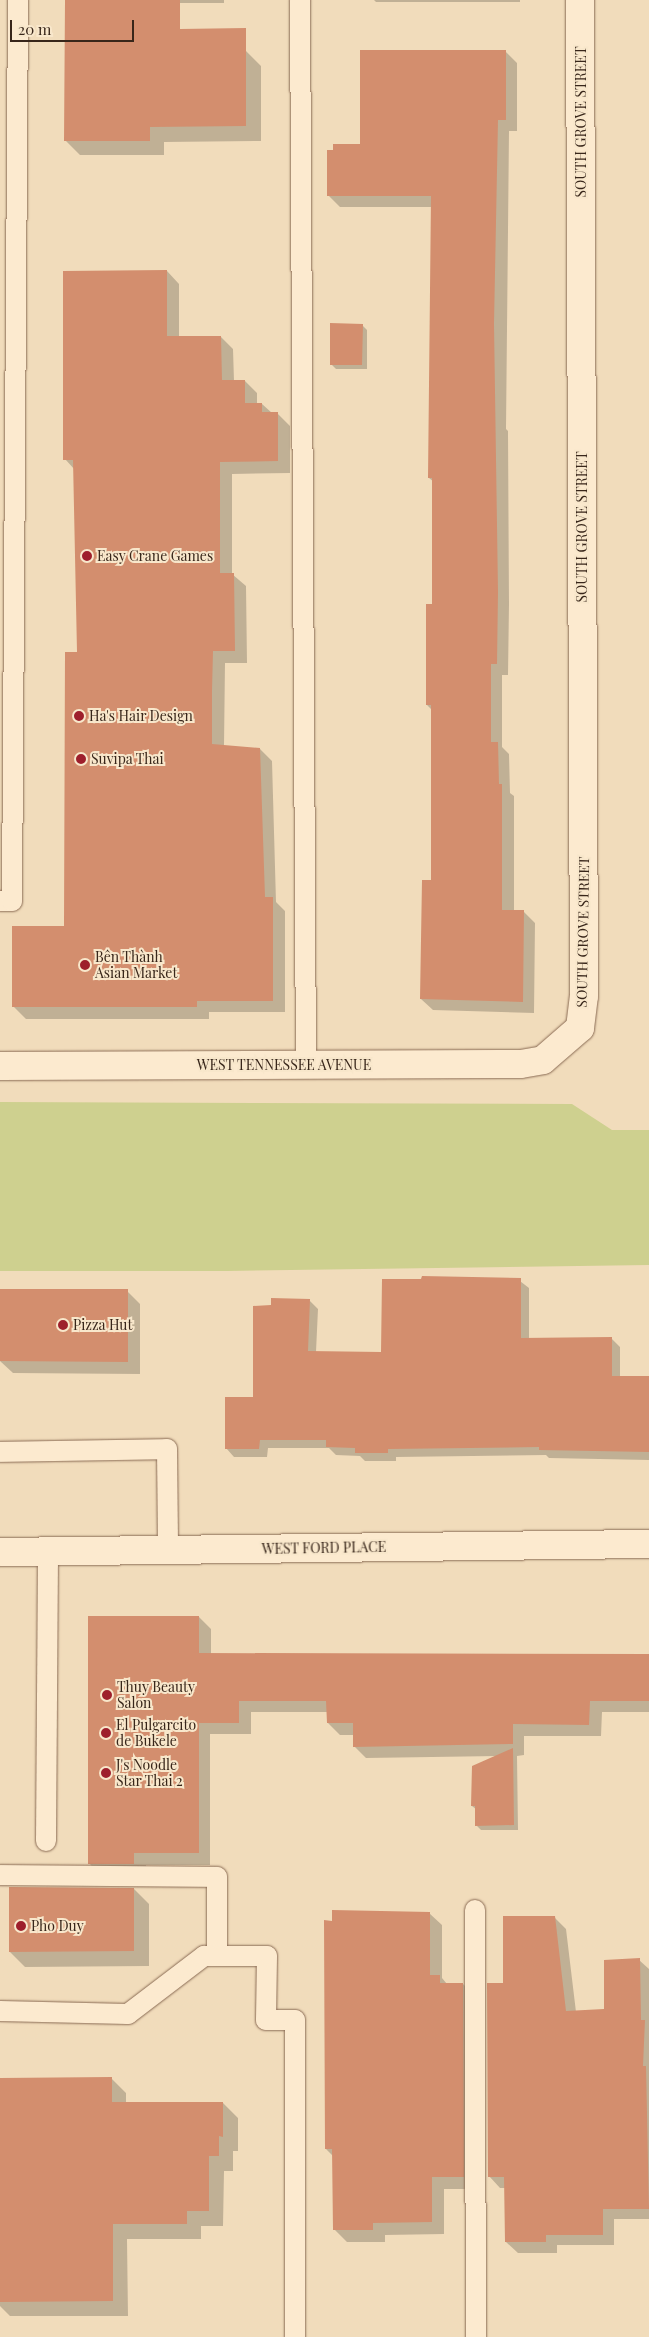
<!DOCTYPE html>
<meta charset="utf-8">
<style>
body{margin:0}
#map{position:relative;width:649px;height:2337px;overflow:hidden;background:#f1dcbb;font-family:"Playfair Display",serif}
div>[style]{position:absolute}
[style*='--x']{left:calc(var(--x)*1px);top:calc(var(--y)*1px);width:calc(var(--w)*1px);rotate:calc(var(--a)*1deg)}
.green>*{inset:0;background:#ced08f}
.shadow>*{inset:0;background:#0003}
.building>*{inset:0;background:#d38e6e}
.roads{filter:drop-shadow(0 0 1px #8a6b54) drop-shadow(0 0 1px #8a6b54)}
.service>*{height:20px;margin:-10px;padding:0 10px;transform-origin:10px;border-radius:10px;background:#fceacf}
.minor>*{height:28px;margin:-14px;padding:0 14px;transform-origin:14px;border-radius:14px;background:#fceacf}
.dots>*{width:14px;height:14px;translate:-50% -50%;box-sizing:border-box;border:2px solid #f8e7cb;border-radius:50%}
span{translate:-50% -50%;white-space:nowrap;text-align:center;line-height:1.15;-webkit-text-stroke:4px #f8e7cb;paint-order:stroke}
.street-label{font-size:14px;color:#38261a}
.poi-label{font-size:14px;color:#38261a}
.left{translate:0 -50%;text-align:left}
.scale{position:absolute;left:10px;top:20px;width:124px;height:22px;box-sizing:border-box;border:2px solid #38261a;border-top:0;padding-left:6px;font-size:15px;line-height:18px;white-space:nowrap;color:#38261a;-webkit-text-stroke:4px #f8e7cb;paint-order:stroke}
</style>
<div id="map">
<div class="green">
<i style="clip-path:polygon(0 1102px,572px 1104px,612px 1130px,649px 1130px,649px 1265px,227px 1271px,0 1271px)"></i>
</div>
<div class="shadow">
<i style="clip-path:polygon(66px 0,224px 0,224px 3px,167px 3px,167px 51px,246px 51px,261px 66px,261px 141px,164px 142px,164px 155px,80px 155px,65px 140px)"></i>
<i style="clip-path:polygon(374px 0,520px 0,520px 2px,376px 2px)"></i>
<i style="clip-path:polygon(505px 51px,517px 63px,517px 131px,509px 131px,506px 429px,508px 431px,509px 604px,508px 675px,502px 675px,502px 747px,509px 754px,510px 793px,514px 796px,514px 911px,524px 912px,535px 923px,534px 1013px,433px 1010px,421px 999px,432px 881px,432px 710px,427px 705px,433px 606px,434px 482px,429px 478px,432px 207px,340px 207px,328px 195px,361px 145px)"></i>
<i style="clip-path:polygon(167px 271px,179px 284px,179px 337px,221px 337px,233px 349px,234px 381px,245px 381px,257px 393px,257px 404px,262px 404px,272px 413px,277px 413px,290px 426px,290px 473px,232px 474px,232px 574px,246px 586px,247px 663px,225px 663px,224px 746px,260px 749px,272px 761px,276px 902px,285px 911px,285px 1012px,209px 1012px,209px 1019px,26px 1019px,13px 1006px,65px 927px,78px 653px,75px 470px,65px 459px)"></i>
<i style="clip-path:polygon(362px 325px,367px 330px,367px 369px,336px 369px,331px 364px)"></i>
<i style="clip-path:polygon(516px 1278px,529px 1288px,529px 1339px,611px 1338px,620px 1347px,620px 1377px,649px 1378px,649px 1460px,549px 1458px,546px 1455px,396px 1457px,396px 1461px,365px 1461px,360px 1456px,336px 1455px,329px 1448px,268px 1448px,267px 1457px,234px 1457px,226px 1448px,255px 1398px,272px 1306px,309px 1300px,318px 1309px,316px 1352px,382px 1353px,383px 1280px)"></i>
<i style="clip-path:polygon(127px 1291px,140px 1304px,140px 1374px,13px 1373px,0 1361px)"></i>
<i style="clip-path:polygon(199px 1617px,211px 1629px,211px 1654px,649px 1655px,649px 1712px,602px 1712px,601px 1736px,524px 1736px,524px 1755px,517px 1756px,518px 1830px,481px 1830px,477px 1826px,477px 1810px,472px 1806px,498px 1756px,366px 1758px,354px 1746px,354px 1735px,340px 1735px,328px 1723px,328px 1712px,251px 1712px,251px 1734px,210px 1734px,210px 1865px,146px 1865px,146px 1876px,101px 1876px,89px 1863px)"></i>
<i style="clip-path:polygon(134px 1889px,149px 1904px,149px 1966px,25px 1967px,10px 1952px)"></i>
<i style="clip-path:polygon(429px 1913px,442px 1925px,442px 1978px,447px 1984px,463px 1984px,475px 1996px,476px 2189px,444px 2189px,444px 2234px,385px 2235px,385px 2242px,347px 2242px,334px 2229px,333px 2156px,326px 2149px,333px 1922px)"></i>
<i style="clip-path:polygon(555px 1918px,566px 1929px,576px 2012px,605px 2010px,639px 1960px,649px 1969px,649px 2219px,614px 2219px,614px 2245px,557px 2245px,557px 2253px,518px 2253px,506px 2242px,506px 2188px,500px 2188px,489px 2176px,504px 1984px)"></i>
<i style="clip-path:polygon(111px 2078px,126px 2093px,126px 2103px,223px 2103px,238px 2118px,238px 2151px,233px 2151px,233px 2171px,224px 2171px,223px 2226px,201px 2226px,201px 2239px,127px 2239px,128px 2316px,10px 2316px,0 2306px,0 2079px)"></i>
</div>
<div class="building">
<i style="clip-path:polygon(65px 0,180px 0,180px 29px,246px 28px,246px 126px,150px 127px,150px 141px,64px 141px)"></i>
<i style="clip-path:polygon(360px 50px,506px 50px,506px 120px,498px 120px,494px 324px,498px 592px,497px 664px,491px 664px,491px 742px,498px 742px,499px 784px,502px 784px,502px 910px,524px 910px,523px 1002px,420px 999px,422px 880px,431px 880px,431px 705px,426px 705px,426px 604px,432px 604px,432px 478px,428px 478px,431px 196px,327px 196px,327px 150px,333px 150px,333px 144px,360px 144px)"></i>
<i style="clip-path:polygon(167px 270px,167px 336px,221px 336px,222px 380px,245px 380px,245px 403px,262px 403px,262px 412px,278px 412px,278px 461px,220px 462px,220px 573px,234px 573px,235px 651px,213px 651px,212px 691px,212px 744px,260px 748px,265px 897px,273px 897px,273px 1001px,197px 1001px,197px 1007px,12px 1007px,12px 926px,64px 926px,65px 652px,77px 652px,73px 460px,63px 460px,63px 271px)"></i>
<i style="clip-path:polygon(330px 323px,363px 324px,362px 365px,330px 365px)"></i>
<i style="clip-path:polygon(422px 1276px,521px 1278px,521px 1338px,612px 1337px,612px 1376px,649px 1376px,649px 1452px,539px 1450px,539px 1447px,388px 1449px,388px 1453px,355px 1453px,355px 1448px,326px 1447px,326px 1440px,260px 1440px,259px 1449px,225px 1449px,225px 1397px,253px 1397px,253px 1306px,271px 1305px,271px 1298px,310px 1299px,308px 1351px,381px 1352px,382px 1279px,421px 1279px)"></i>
<i style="clip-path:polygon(0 1289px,128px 1289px,128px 1362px,0 1361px)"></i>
<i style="clip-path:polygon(88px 1616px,199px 1616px,199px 1653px,649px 1654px,649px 1701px,590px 1701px,589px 1725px,513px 1724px,513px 1744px,353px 1747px,353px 1723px,327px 1723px,326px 1701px,239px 1701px,239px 1723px,199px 1723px,199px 1853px,134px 1853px,134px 1864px,88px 1864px)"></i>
<i style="clip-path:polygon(513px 1748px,514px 1825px,475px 1826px,475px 1806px,471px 1806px,472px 1766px)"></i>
<i style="clip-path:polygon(9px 1887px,134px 1888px,134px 1951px,9px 1952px)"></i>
<i style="clip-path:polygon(332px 1910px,430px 1912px,430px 1975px,440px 1975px,440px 1983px,463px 1983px,464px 2177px,432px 2177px,432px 2222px,373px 2223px,373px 2230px,333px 2230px,332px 2149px,325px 2149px,324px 1920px,332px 1921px)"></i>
<i style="clip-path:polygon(503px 1916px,555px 1916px,566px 2011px,604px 2009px,604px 1960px,640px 1958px,641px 2020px,645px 2020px,643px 2066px,646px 2066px,649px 2209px,603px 2209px,603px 2235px,546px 2235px,546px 2242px,505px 2242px,504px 2177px,488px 2177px,487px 1983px,503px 1983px)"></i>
<i style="clip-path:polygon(112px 2077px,112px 2102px,223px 2102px,223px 2137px,219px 2136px,219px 2156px,209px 2156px,209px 2211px,187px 2211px,187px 2224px,113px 2224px,113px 2301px,0 2302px,0 2078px)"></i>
</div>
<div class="roads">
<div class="service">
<i style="--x:300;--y:0;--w:1065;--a:89.68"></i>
<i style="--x:0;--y:901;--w:12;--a:0"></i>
<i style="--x:12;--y:901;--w:901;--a:-89.62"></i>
<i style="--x:0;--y:1452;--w:167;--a:-1"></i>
<i style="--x:167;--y:1449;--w:101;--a:89.4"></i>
<i style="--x:46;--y:1841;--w:290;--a:-89.6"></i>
<i style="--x:0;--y:1875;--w:217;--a:0.5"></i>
<i style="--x:217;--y:1877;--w:79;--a:90"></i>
<i style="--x:475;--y:1910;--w:427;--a:89.9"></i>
<i style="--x:0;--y:2011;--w:128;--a:1.3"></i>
<i style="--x:128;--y:2014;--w:96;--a:-37.3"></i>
<i style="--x:204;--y:1956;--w:63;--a:0"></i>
<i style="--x:267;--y:1956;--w:64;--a:90.9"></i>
<i style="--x:266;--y:2020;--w:29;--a:0"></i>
<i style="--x:295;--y:2020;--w:317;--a:90"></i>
</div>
<div class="minor">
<i style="--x:0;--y:1066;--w:521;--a:-0.22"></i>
<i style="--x:521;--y:1064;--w:22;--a:-10"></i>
<i style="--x:543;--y:1060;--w:49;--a:-40.9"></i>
<i style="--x:580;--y:1028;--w:32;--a:-83"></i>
<i style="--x:584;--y:996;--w:996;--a:-90.23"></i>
<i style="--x:0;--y:1552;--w:649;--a:-0.71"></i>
</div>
</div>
<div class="dots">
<i style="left:87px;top:556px;background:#9e1f2c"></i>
<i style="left:79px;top:716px;background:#9e1f2c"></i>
<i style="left:81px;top:759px;background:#9e1f2c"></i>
<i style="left:85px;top:965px;background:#9e1f2c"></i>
<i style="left:63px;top:1325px;background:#9e1f2c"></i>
<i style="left:107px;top:1695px;background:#9e1f2c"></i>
<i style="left:106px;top:1733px;background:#9e1f2c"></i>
<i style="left:106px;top:1773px;background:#9e1f2c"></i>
<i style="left:21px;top:1926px;background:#9e1f2c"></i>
</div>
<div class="street-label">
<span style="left:581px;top:122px;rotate:-90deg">SOUTH GROVE STREET</span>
<span style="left:582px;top:527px;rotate:-90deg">SOUTH GROVE STREET</span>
<span style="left:583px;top:932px;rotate:-89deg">SOUTH GROVE STREET</span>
<span style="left:284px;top:1065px">WEST TENNESSEE AVENUE</span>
<span style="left:324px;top:1548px;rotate:-1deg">WEST FORD PLACE</span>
</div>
<div class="poi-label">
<span class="left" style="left:97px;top:556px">Easy Crane Games</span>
<span class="left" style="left:89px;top:716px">Ha's Hair Design</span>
<span class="left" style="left:91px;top:759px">Suvipa Thai</span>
<span class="left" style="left:95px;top:965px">Bên Thành<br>Asian Market</span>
<span class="left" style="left:73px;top:1325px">Pizza Hut</span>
<span class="left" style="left:117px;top:1695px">Thuy Beauty<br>Salon</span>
<span class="left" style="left:116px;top:1733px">El Pulgarcito<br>de Bukele</span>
<span class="left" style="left:116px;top:1773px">J's Noodle<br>Star Thai 2</span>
<span class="left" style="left:31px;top:1926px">Pho Duy</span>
</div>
<div class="scale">20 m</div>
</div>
